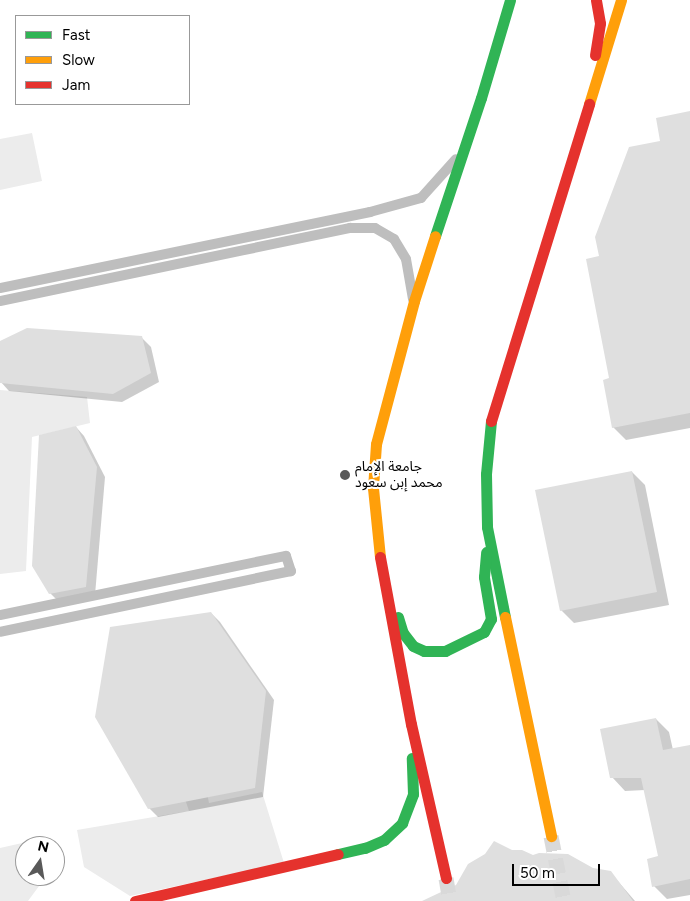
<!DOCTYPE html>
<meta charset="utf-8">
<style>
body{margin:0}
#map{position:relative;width:690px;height:901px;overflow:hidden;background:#fff;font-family:Figtree,"Noto Sans Arabic",sans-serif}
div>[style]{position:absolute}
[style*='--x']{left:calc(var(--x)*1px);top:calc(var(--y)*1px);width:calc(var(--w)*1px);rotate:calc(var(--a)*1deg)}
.green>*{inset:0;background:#ececec}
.shadow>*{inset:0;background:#0003}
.building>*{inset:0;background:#dfdfdf}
.secondary-tunnel>*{height:15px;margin-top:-7.5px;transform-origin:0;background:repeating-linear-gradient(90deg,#d9d9d9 0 15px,transparent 0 23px)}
.street>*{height:10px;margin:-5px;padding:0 5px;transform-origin:5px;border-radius:5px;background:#bebebe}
.fast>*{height:11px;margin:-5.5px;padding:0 5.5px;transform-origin:5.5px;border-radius:5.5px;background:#30b455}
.slow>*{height:11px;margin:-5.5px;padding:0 5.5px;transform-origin:5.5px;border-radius:5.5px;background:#ff9f0a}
.jam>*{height:11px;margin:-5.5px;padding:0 5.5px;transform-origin:5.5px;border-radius:5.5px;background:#e5322d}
.dots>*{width:14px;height:14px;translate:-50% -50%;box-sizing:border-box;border:2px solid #fff;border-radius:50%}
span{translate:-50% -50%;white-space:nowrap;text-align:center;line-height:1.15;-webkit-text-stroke:4px #fff;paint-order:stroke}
.poi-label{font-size:14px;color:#000}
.left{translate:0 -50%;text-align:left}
.legend{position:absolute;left:15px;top:15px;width:175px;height:90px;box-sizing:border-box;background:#fff;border:1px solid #999;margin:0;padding:6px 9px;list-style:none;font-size:15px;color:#000}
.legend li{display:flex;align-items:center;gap:10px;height:25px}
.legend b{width:25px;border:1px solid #999}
.north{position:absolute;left:15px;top:836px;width:50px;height:50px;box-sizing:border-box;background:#fff;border:1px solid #999;border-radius:50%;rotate:13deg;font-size:14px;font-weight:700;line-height:20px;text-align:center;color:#000}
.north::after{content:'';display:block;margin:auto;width:18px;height:22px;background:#595959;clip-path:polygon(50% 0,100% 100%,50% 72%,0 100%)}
.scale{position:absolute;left:512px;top:864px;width:88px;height:22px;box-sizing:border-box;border:2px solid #000;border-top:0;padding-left:6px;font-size:15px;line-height:18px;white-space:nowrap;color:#000;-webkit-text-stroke:4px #fff;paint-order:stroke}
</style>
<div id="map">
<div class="green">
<i style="clip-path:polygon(32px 133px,42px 181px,0 190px,0 139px)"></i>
<i style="clip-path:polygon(0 390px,87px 397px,90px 423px,32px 437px,26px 571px,0 574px)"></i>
<i style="clip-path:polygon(160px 723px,198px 746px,209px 803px,262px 792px,284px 863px,130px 896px,84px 867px,77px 830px,189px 811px)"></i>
<i style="clip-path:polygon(40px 839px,41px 846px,25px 846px,25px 876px,45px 876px,45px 878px,28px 901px,0 901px,0 848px)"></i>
</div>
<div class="shadow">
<i style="clip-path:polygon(690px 112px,690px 428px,626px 440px,613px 427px,600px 257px,662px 142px)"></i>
<i style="clip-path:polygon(142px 338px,151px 347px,159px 382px,122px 402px,9px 391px,0 381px,0 342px)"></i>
<i style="clip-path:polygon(76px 427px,84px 436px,105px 477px,95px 595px,59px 602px,50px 593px)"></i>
<i style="clip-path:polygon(632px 472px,645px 485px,669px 605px,574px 623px,561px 610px)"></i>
<i style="clip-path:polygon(211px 613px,220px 622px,274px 700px,263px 797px,158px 817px,149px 808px)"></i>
<i style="clip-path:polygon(656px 719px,669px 732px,673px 750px,690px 746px,690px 895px,667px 899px,654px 886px,660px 857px,645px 790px,625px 791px,612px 777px)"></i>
<i style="clip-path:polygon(511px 852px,610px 872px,635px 901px,428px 901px,449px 891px)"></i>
</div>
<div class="building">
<i style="clip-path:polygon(690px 111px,690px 413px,612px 428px,603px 380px,609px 378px,586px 259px,599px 256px,595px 237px,629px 147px,660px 141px,656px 118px)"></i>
<i style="clip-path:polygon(27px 328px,142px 336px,151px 373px,113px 394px,0 383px,0 341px)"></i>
<i style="clip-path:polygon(76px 426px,97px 467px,86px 587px,49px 594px,32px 566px,39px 435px)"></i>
<i style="clip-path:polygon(632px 471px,657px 592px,560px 611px,535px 490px)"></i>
<i style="clip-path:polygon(211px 612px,266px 691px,255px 788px,148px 809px,95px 717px,110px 627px)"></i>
<i style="clip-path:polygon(656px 718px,663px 750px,690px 745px,690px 879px,652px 887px,647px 859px,658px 856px,641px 778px,610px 778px,600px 729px)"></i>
<i style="clip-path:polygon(494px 841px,512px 850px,522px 850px,533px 855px,539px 853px,568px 854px,593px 868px,611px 871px,633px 901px,422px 901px,456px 885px,468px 864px,485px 854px)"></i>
</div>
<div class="secondary-tunnel">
<i style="--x:551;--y:836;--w:66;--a:78.7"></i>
<i style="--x:446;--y:878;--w:23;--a:80"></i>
</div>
<div class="street">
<i style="--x:0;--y:288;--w:378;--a:-11.6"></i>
<i style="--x:370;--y:212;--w:53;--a:-15.4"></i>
<i style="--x:421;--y:198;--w:52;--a:-48.1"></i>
<i style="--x:0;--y:301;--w:358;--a:-11.8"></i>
<i style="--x:350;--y:228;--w:25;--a:0"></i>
<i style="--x:375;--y:228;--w:22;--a:30"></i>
<i style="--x:394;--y:239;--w:23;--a:59"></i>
<i style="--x:406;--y:259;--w:41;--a:80.1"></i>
<i style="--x:0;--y:615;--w:292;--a:-11.7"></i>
<i style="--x:286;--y:556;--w:16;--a:72"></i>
<i style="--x:291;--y:571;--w:297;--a:168.2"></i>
</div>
<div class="fast">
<i style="--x:435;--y:236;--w:145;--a:-71.6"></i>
<i style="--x:481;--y:98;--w:102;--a:-73.5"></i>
<i style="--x:491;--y:421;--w:53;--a:95.4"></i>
<i style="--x:486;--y:474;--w:53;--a:88.9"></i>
<i style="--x:487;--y:527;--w:92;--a:78.7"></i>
<i style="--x:398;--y:617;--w:17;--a:73"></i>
<i style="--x:403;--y:633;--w:16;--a:52"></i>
<i style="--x:413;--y:646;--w:12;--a:24"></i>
<i style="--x:424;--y:651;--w:21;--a:0"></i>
<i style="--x:445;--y:651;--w:43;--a:-26"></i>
<i style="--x:484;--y:632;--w:15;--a:-62"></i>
<i style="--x:491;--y:619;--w:43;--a:-99.5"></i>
<i style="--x:484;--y:577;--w:25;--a:-85"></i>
<i style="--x:338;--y:854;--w:28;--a:-13"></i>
<i style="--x:365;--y:848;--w:21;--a:-23"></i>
<i style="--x:384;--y:840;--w:25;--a:-43"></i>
<i style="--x:402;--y:823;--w:31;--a:-69"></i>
<i style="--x:413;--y:794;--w:36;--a:-92"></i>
</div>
<div class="slow">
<i style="--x:589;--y:104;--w:109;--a:-72.9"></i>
<i style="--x:380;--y:557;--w:69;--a:-95.8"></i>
<i style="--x:373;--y:488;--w:44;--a:-86.1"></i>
<i style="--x:376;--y:444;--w:148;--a:-75.1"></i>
<i style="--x:414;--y:301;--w:68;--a:-72.1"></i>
<i style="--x:505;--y:617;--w:224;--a:78.1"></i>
</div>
<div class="jam">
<i style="--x:595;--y:55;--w:32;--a:-81"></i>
<i style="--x:600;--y:23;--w:23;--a:-100"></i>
<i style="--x:491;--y:421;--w:332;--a:-72.8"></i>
<i style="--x:380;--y:557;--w:170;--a:79.5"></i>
<i style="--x:411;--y:724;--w:158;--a:77.2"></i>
<i style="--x:135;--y:901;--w:208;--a:-13"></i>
</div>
<div class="dots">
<i style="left:345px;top:475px;background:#595959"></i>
</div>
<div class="poi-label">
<span class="left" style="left:355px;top:475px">جامعة الإمام<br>محمد إبن سعود</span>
</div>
<ul class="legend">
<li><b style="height:6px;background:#30b455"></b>Fast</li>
<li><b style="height:6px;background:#ff9f0a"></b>Slow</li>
<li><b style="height:6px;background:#e5322d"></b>Jam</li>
</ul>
<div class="north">N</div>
<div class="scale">50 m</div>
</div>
